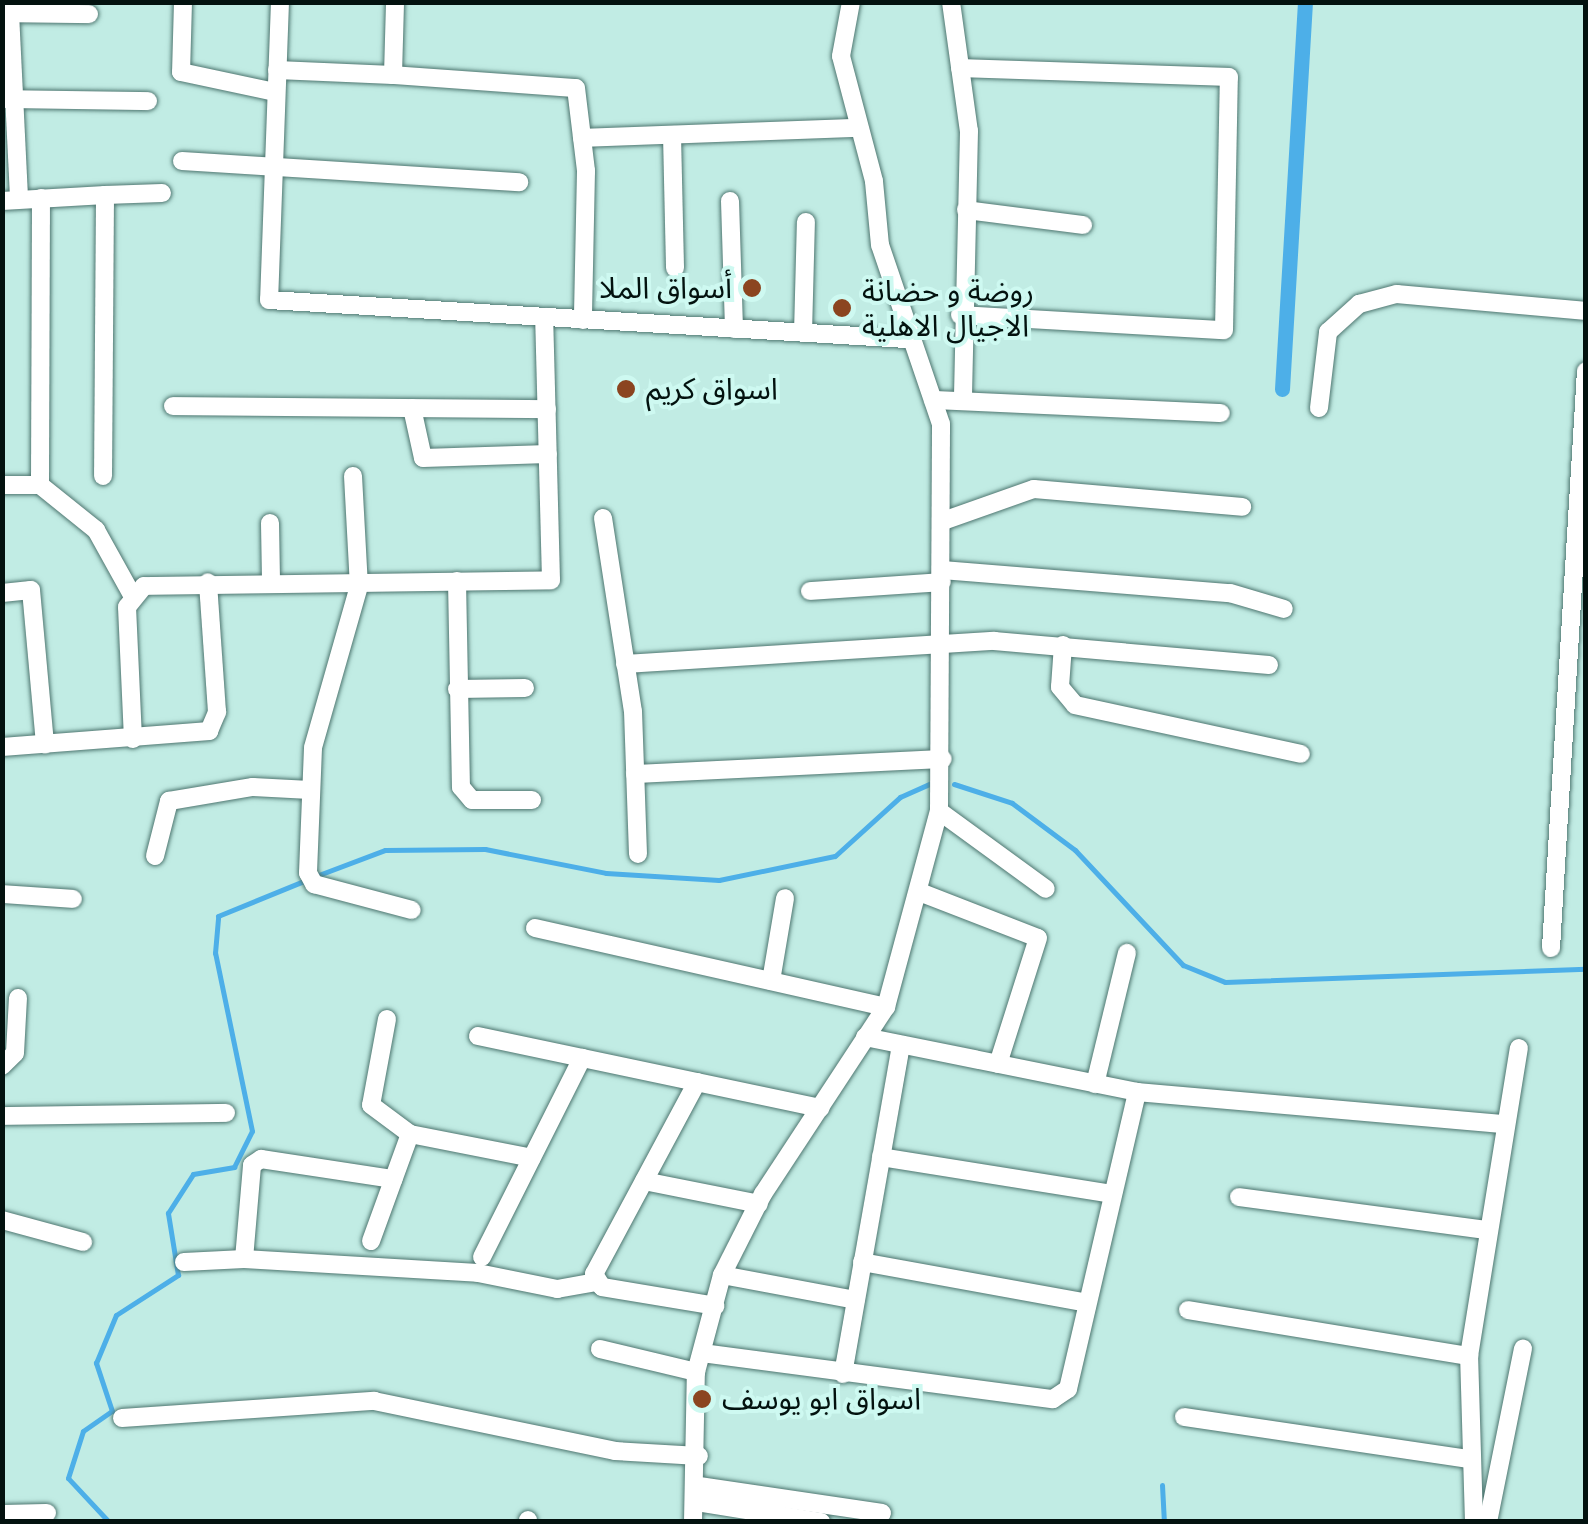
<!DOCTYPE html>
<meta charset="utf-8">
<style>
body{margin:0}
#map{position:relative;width:1588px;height:1524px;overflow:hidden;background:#c1ece4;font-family:Roboto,"Noto Sans Arabic",sans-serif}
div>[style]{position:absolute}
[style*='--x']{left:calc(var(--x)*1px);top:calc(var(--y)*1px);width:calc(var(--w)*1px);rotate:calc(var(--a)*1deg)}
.stream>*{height:5px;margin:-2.5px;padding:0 2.5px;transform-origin:2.5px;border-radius:2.5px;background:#4dafe8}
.canal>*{height:15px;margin:-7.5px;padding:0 7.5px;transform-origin:7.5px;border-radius:7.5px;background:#4dafe8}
.roads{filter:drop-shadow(0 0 2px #4e7670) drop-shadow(0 0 2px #4e7670)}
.minor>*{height:18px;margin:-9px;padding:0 9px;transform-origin:9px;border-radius:9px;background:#fff}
.dots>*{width:28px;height:28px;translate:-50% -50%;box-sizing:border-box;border:5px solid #cef9f1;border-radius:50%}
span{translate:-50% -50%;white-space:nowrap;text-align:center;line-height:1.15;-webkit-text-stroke:8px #cef9f1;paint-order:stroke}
.poi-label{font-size:30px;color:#03120f}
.right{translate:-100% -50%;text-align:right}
.left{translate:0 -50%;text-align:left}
.frame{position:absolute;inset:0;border:5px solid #03120f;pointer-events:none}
</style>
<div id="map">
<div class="stream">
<i style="--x:954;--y:784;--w:61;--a:18.1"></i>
<i style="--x:1012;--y:803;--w:79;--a:36.7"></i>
<i style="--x:1075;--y:850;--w:158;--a:46.8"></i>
<i style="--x:1183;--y:965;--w:45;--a:22"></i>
<i style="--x:1225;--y:982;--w:361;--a:-2.1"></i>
<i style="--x:316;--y:876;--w:74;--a:-20.6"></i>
<i style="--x:385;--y:850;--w:100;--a:-0.6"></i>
<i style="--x:485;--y:849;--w:123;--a:11.2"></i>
<i style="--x:606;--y:873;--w:113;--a:3.5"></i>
<i style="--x:719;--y:880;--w:118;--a:-11.7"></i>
<i style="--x:835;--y:856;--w:88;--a:-42.2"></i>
<i style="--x:900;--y:797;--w:36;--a:-24"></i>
<i style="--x:1162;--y:1485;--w:37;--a:87"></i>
<i style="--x:109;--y:1522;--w:60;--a:-133"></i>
<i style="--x:68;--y:1478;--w:49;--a:-72.3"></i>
<i style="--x:83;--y:1431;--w:35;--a:-35"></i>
<i style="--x:112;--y:1411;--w:51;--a:-108.4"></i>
<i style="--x:96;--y:1363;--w:52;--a:-67.4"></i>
<i style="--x:116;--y:1315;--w:74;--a:-32.8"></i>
<i style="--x:178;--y:1275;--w:63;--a:-99.2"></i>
<i style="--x:168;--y:1213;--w:46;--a:-57.3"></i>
<i style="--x:193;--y:1174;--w:42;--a:-9.7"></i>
<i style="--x:234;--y:1167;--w:40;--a:-63.4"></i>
<i style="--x:252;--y:1131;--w:182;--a:-101.7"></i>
<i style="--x:215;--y:953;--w:37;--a:-85"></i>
<i style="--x:218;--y:916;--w:95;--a:-22.2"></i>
</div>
<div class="canal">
<i style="--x:1282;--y:389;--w:388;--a:-86.6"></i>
</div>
<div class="roads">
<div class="minor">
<i style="--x:183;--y:2;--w:70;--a:91.6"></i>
<i style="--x:181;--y:72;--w:96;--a:12"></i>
<i style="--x:280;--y:2;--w:298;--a:92.1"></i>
<i style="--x:269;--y:300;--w:639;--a:3.5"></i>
<i style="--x:951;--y:2;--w:130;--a:82.1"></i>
<i style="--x:969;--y:131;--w:270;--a:91.3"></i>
<i style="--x:2;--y:13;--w:87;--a:0.7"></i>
<i style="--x:10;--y:13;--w:186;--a:87.2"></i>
<i style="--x:277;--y:70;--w:116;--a:2.5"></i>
<i style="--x:393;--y:75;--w:73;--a:-88.4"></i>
<i style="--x:393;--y:75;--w:183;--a:4.1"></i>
<i style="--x:576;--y:88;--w:84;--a:83.1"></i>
<i style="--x:586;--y:171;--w:149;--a:91.2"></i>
<i style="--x:3;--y:99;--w:145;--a:0.8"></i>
<i style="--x:672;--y:135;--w:133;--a:88.7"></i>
<i style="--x:582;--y:138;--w:275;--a:-2.1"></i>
<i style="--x:182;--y:161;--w:338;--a:3.6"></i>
<i style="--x:105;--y:195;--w:57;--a:-2"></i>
<i style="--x:41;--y:198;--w:287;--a:90.2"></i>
<i style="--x:40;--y:485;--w:72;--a:38.8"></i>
<i style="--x:96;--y:530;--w:74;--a:61"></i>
<i style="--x:2;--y:201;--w:103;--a:-3.3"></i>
<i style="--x:105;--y:195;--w:281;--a:90.4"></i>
<i style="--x:730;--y:201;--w:128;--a:88.2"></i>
<i style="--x:966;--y:210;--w:118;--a:7.3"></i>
<i style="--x:960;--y:315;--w:264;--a:3.3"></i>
<i style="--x:1224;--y:330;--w:253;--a:-88.9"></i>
<i style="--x:1229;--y:77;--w:269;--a:-178.1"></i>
<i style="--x:803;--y:333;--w:111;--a:-88.5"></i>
<i style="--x:933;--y:400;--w:288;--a:2.6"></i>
<i style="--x:173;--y:406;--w:374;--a:0.5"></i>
<i style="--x:412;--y:408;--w:51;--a:77.6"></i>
<i style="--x:423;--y:458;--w:125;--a:-1.8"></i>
<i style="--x:1319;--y:408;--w:77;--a:-83.2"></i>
<i style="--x:1328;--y:332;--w:42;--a:-42.1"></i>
<i style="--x:1359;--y:304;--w:39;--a:-15"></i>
<i style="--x:1397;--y:294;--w:190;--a:5.1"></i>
<i style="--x:353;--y:476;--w:110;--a:86.9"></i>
<i style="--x:359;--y:586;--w:168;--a:105.9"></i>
<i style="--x:313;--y:748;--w:125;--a:92.3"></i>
<i style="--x:308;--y:873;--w:13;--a:61"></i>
<i style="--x:314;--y:884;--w:101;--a:14.9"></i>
<i style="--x:2;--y:485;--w:38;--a:0"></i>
<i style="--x:603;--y:518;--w:195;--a:81.2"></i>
<i style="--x:633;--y:711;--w:143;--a:88"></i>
<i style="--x:943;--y:521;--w:96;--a:-19.4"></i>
<i style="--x:1034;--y:489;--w:209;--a:4.9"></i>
<i style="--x:270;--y:523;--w:55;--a:89"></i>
<i style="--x:942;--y:570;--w:289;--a:4.6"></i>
<i style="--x:1230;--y:593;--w:56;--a:16.5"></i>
<i style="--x:457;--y:581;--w:206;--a:88.9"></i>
<i style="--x:461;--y:787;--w:17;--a:50"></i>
<i style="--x:472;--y:800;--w:60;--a:0"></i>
<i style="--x:810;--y:591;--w:132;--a:-3.9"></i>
<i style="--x:2;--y:593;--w:29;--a:-6"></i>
<i style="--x:31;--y:590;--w:155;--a:84.8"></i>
<i style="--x:1063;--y:645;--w:42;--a:94.1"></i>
<i style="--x:1060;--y:687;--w:23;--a:50"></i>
<i style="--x:1075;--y:705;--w:231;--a:12.2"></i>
<i style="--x:625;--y:664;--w:370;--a:-3.6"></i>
<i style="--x:994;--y:641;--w:276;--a:5"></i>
<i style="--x:457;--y:689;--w:68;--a:-0.8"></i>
<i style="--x:133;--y:739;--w:132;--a:-92.6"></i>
<i style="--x:127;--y:607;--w:27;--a:-51"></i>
<i style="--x:144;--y:586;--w:407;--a:-0.8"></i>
<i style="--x:551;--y:580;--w:263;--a:-91.5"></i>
<i style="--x:2;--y:747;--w:208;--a:-4.4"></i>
<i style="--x:209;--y:731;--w:21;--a:-67"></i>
<i style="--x:217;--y:712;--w:130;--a:-94"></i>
<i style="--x:635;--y:774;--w:308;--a:-2.8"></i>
<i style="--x:939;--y:811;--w:132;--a:36.1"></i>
<i style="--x:155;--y:856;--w:57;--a:-75.7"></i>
<i style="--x:169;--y:801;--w:85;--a:-9.5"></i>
<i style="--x:253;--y:787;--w:57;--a:3"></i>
<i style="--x:922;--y:893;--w:124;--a:21.2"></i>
<i style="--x:1038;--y:938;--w:132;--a:107.6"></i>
<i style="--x:2;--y:894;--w:71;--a:4"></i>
<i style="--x:535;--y:928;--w:360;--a:12.7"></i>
<i style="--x:1551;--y:948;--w:578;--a:-86.53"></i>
<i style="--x:771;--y:981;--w:84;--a:-80.4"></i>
<i style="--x:387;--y:1019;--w:87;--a:100.5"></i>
<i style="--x:371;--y:1105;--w:49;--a:36.6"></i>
<i style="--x:410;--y:1134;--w:124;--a:11.1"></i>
<i style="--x:478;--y:1036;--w:350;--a:11.9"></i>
<i style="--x:865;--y:1037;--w:278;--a:11.4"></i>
<i style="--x:1137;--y:1092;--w:369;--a:5"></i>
<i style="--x:2;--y:1066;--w:18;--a:-45"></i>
<i style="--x:15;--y:1053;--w:55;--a:-86.9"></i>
<i style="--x:697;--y:1082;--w:218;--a:118.2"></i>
<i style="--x:594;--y:1274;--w:15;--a:58"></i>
<i style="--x:602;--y:1287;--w:115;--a:9.5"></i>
<i style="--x:1095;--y:1084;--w:135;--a:-76.3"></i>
<i style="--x:2;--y:1116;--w:224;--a:-0.8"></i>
<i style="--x:881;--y:1157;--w:234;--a:9.1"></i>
<i style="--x:644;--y:1181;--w:117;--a:11.3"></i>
<i style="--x:1239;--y:1197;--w:248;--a:7.6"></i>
<i style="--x:2;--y:1220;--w:84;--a:15.2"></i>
<i style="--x:371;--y:1241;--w:114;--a:-70"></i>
<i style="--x:482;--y:1257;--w:223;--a:-63.3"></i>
<i style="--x:244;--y:1259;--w:234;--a:3.4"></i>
<i style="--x:478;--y:1273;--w:81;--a:11.4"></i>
<i style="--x:557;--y:1289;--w:39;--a:-10"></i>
<i style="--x:184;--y:1262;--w:60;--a:-2.9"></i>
<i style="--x:244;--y:1259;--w:94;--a:-85.1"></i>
<i style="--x:252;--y:1165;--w:11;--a:-34"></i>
<i style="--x:261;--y:1159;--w:134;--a:8.6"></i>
<i style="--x:862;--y:1262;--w:229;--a:10.3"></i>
<i style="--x:722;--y:1275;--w:136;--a:10.6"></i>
<i style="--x:1188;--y:1310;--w:285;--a:9.3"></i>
<i style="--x:600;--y:1349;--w:99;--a:13.5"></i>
<i style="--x:702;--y:1353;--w:354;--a:7.5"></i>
<i style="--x:1053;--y:1399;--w:18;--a:-34"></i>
<i style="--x:1068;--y:1389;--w:305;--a:-76.9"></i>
<i style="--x:843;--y:1374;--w:334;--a:-80"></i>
<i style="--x:1184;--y:1417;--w:288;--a:8.4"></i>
<i style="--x:122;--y:1418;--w:253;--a:-3.9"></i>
<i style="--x:374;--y:1401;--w:246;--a:11.7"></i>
<i style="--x:615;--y:1451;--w:84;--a:3.4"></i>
<i style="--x:699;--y:1486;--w:185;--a:8.4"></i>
<i style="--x:697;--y:1502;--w:126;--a:9.2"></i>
<i style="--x:2;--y:1514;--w:45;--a:-1.3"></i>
<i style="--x:528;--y:1520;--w:2;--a:90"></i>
<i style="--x:693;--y:1522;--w:150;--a:-88.9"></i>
<i style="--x:696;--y:1372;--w:100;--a:-75"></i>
<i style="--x:722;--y:1275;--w:91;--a:-63.2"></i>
<i style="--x:763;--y:1194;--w:224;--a:-56.7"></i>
<i style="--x:886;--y:1007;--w:203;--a:-74.9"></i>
<i style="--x:939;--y:811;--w:387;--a:-89.7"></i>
<i style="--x:941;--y:424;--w:189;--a:-108.8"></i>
<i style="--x:880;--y:245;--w:64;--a:-95.4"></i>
<i style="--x:874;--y:181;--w:129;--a:-104.8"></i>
<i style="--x:841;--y:56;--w:55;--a:-79.5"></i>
<i style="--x:1474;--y:1522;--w:166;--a:-91.7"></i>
<i style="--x:1469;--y:1356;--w:312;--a:-80.8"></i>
<i style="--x:1488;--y:1522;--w:177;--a:-78.6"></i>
</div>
</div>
<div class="dots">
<i style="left:752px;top:288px;background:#8b4520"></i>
<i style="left:842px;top:308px;background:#8b4520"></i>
<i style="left:626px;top:389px;background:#8b4520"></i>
<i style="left:702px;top:1399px;background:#8b4520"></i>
</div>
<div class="poi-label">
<span class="right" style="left:732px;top:288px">أسواق الملا</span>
<span class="left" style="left:862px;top:308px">روضة و حضانة<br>الاجيال الاهلية</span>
<span class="left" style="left:646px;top:389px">اسواق كريم</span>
<span class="left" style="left:722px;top:1399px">اسواق ابو يوسف</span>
</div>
<div class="frame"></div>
</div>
